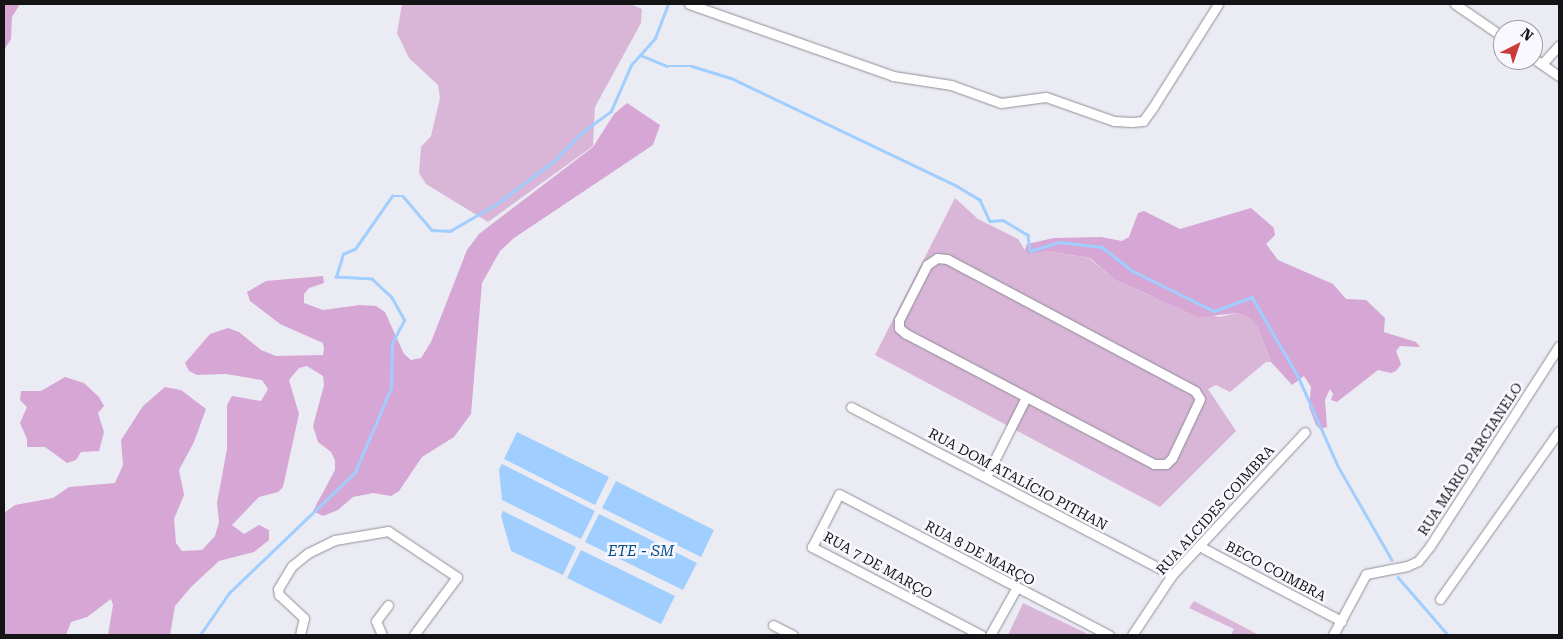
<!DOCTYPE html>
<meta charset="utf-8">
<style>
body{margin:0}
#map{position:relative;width:1563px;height:639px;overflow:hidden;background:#ebebf4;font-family:"Roboto Serif",serif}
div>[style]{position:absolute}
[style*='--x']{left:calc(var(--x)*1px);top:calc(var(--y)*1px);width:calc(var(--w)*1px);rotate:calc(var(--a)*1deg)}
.green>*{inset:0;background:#d9b6d8}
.forest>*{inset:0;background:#d6a6d4}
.water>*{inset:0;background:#a0cefe}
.stream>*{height:2.5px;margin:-1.25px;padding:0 1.25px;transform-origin:1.25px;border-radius:1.25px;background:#a0cefe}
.roads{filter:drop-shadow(0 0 1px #8f8e97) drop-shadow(0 0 1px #8f8e97)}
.minor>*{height:9px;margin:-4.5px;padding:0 4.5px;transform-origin:4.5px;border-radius:4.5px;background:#fff}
span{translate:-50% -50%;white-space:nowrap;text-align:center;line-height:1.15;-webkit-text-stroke:5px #f9f8fe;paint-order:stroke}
.street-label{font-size:14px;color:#141417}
.water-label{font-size:15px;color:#034c85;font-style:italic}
.frame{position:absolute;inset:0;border:5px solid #141417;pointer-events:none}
.north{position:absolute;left:1493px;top:20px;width:50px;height:50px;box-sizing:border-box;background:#f9f8fe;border:1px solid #9d9da2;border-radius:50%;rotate:41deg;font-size:14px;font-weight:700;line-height:20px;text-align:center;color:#141417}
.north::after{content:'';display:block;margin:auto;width:18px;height:22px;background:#ca3b3a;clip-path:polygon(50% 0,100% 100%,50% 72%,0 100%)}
</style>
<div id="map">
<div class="green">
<i style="clip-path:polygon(402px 4px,630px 4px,642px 9px,641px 23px,595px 107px,593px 146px,488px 222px,426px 184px,419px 173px,421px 147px,431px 136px,440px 98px,438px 85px,409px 58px,397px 33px)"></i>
<i style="clip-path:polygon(955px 198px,978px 219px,1018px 239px,1028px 255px,1047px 251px,1089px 258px,1115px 280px,1153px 297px,1219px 317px,1238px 313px,1250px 319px,1258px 328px,1271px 362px,1266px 362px,1230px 392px,1216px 385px,1208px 389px,1236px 431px,1160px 507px,875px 355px)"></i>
<i style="clip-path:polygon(1194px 601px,1259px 635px,1231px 635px,1234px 629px,1189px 608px)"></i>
<i style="clip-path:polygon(1023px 603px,1086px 633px,1085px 635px,1008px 635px)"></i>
</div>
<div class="forest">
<i style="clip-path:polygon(4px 4px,20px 4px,12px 17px,11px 39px,4px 50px)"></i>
<i style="clip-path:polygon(627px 103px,660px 125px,653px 145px,514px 238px,500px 251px,482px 283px,471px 414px,454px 437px,422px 457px,399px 491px,391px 496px,373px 493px,353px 497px,338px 510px,323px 516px,313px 511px,335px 470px,335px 460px,331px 452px,318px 442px,313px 426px,324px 385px,323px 376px,307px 366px,299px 368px,289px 380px,299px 414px,283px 487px,278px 492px,259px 497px,232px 525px,244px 534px,259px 525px,269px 530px,269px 540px,254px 552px,219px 561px,191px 587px,175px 606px,170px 635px,108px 635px,113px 605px,111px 599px,87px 617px,71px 622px,66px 635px,4px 635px,4px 513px,15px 505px,53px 498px,69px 487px,115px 483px,123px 465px,121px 440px,143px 406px,165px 387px,181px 390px,206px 409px,194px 442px,179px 470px,184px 495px,174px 519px,176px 543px,182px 551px,202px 550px,215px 536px,219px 522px,217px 503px,227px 449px,227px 405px,232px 396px,261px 401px,268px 389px,262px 380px,226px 374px,197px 375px,189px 371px,185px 363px,210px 334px,228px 328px,239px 332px,261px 350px,276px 356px,323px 355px,324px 349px,323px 343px,280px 324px,250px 301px,247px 292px,266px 281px,323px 276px,324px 283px,309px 288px,304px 294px,304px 303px,323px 310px,360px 305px,376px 306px,385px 312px,404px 354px,411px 360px,421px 358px,431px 342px,467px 250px,479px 234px,593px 147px,614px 114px)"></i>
<i style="clip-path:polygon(1251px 208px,1274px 228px,1275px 235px,1266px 244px,1278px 260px,1333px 284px,1346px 299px,1366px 300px,1385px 318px,1384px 332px,1416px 342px,1420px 347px,1400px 346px,1396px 351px,1401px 364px,1396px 371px,1391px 373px,1378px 370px,1337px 402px,1331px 400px,1333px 394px,1330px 389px,1325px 400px,1327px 427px,1320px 429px,1316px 425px,1309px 407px,1311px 387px,1304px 376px,1292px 385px,1271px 362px,1258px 328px,1250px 319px,1238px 313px,1199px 317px,1115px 280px,1090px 258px,1047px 251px,1028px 255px,1025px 250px,1027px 244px,1054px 238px,1101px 237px,1122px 241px,1129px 237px,1138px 213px,1144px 211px,1180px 229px)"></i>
<i style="clip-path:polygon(65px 377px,84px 383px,99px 397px,104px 406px,98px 413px,104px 432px,99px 451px,81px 452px,76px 460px,67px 463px,45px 447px,27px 447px,27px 439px,20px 423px,27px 407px,20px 400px,21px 391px,41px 391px)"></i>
</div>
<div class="water">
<i style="clip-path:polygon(517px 432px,609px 477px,595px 505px,504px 459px)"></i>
<i style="clip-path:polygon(502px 464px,595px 511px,581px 539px,502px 500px,499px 469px)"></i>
<i style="clip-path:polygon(616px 481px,714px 530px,701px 557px,602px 508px)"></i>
<i style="clip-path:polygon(503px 511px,576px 547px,563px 575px,511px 551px,501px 516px)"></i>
<i style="clip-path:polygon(599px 514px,697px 563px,683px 590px,585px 542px)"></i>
<i style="clip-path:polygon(581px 550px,675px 596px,661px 624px,567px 578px)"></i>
</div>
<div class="stream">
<i style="--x:640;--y:55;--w:29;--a:22"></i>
<i style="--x:667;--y:66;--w:25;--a:0"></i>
<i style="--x:692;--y:66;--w:41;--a:17.1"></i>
<i style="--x:731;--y:78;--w:250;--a:25.5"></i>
<i style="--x:957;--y:186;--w:27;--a:31"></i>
<i style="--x:980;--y:200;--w:23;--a:65"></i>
<i style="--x:990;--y:221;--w:13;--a:-4"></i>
<i style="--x:1003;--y:220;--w:29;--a:31"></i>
<i style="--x:1028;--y:235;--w:16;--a:83"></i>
<i style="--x:1030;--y:251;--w:31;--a:-17"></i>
<i style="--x:1060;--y:242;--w:42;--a:6.8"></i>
<i style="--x:1102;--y:247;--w:39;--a:38"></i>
<i style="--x:1133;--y:271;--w:90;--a:26.3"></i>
<i style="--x:1214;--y:311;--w:40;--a:-20.2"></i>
<i style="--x:1252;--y:297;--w:91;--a:59.8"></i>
<i style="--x:1298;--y:376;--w:98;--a:66"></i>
<i style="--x:1338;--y:466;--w:108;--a:60.1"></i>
<i style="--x:1398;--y:577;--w:77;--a:49.2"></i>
<i style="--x:200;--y:635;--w:51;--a:-55.4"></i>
<i style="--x:229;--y:593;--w:175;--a:-43.8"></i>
<i style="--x:355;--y:472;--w:91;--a:-66.8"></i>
<i style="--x:391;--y:388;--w:45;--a:-88.7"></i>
<i style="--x:392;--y:343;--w:26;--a:-62"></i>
<i style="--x:404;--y:320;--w:26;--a:-119"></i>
<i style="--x:391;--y:297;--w:26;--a:-137"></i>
<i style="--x:372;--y:279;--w:36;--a:-177"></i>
<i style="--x:336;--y:277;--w:24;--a:-73"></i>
<i style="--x:343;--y:254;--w:13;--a:-23"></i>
<i style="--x:355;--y:249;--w:65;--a:-55.1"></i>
<i style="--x:392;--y:196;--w:11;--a:0"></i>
<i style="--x:403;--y:196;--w:45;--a:49.5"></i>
<i style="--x:432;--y:230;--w:18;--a:3"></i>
<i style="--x:450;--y:231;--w:56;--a:-30.3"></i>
<i style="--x:498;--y:203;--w:70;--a:-36.9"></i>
<i style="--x:554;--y:161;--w:39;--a:-46"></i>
<i style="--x:581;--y:133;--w:37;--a:-36"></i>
<i style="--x:611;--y:111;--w:50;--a:-66.5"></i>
<i style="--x:631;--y:65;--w:36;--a:-48"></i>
<i style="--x:655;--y:38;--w:36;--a:-69"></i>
</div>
<div class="roads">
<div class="minor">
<i style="--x:689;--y:4;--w:216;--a:19.4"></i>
<i style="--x:893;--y:76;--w:59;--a:8.8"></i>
<i style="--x:951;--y:85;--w:53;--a:19.8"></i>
<i style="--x:1001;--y:103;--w:45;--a:-7.6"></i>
<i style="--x:1046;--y:97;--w:72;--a:19.4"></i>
<i style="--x:1114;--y:121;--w:18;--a:3"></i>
<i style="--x:1132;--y:122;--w:11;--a:-5"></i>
<i style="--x:1143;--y:121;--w:17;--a:-54"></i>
<i style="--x:1153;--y:107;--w:122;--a:-57.7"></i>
<i style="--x:1455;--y:4;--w:58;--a:34.5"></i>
<i style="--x:1533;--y:58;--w:32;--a:35"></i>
<i style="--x:1542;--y:64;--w:25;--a:-48"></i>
<i style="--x:937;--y:258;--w:10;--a:6"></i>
<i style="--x:947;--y:259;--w:281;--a:28"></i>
<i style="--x:1195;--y:391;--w:9;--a:58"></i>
<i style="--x:1200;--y:399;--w:65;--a:115.4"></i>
<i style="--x:1172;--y:458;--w:8;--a:135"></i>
<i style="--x:1166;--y:464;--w:12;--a:180"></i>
<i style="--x:1154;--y:464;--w:280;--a:-152.3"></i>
<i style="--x:906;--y:334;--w:9;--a:-139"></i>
<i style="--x:899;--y:328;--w:8;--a:-90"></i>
<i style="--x:899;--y:320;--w:62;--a:-63"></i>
<i style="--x:927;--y:265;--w:12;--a:-35"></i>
<i style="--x:851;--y:407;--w:362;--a:27.6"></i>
<i style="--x:986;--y:477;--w:89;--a:-63.4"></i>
<i style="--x:1199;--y:546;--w:161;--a:27.8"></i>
<i style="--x:1440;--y:599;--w:206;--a:-54.7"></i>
<i style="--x:773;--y:625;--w:22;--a:27"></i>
<i style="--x:300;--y:635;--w:17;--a:-77"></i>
<i style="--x:304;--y:618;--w:34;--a:-137"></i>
<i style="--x:279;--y:595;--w:6;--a:-99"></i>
<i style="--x:278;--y:589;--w:27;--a:-59"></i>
<i style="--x:292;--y:566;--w:21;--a:-39"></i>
<i style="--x:308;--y:553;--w:30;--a:-26"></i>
<i style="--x:335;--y:540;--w:54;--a:-9.6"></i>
<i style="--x:388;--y:531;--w:83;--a:33.7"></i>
<i style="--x:457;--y:577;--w:72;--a:126.6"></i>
<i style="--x:382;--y:635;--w:15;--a:-113"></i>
<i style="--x:376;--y:621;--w:20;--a:-53"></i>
<i style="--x:981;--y:635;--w:191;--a:-152.5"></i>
<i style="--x:812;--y:547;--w:59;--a:-63"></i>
<i style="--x:839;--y:494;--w:305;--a:27.6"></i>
<i style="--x:990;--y:635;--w:55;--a:-60.6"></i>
<i style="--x:1132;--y:635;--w:72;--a:-56.3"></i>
<i style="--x:1172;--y:575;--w:195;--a:-47.1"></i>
<i style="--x:1333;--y:635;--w:69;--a:-61.6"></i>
<i style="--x:1366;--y:574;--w:42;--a:-11"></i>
<i style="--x:1407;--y:566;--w:12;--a:-24"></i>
<i style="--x:1418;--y:561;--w:19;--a:-51"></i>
<i style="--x:1430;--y:546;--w:238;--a:-57.2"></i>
</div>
</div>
<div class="street-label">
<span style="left:1470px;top:459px;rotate:-57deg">RUA MÁRIO PARCIANELO</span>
<span style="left:1018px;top:479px;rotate:28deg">RUA DOM ATALÍCIO PITHAN</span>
<span style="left:1215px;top:510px;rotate:-48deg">RUA ALCIDES COIMBRA</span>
<span style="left:980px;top:553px;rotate:28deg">RUA 8 DE MARÇO</span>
<span style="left:878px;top:565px;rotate:29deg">RUA 7 DE MARÇO</span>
<span style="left:1276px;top:571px;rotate:28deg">BECO COIMBRA</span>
</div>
<div class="water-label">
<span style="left:641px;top:552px">ETE - SM</span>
</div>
<div class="frame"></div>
<div class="north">N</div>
</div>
